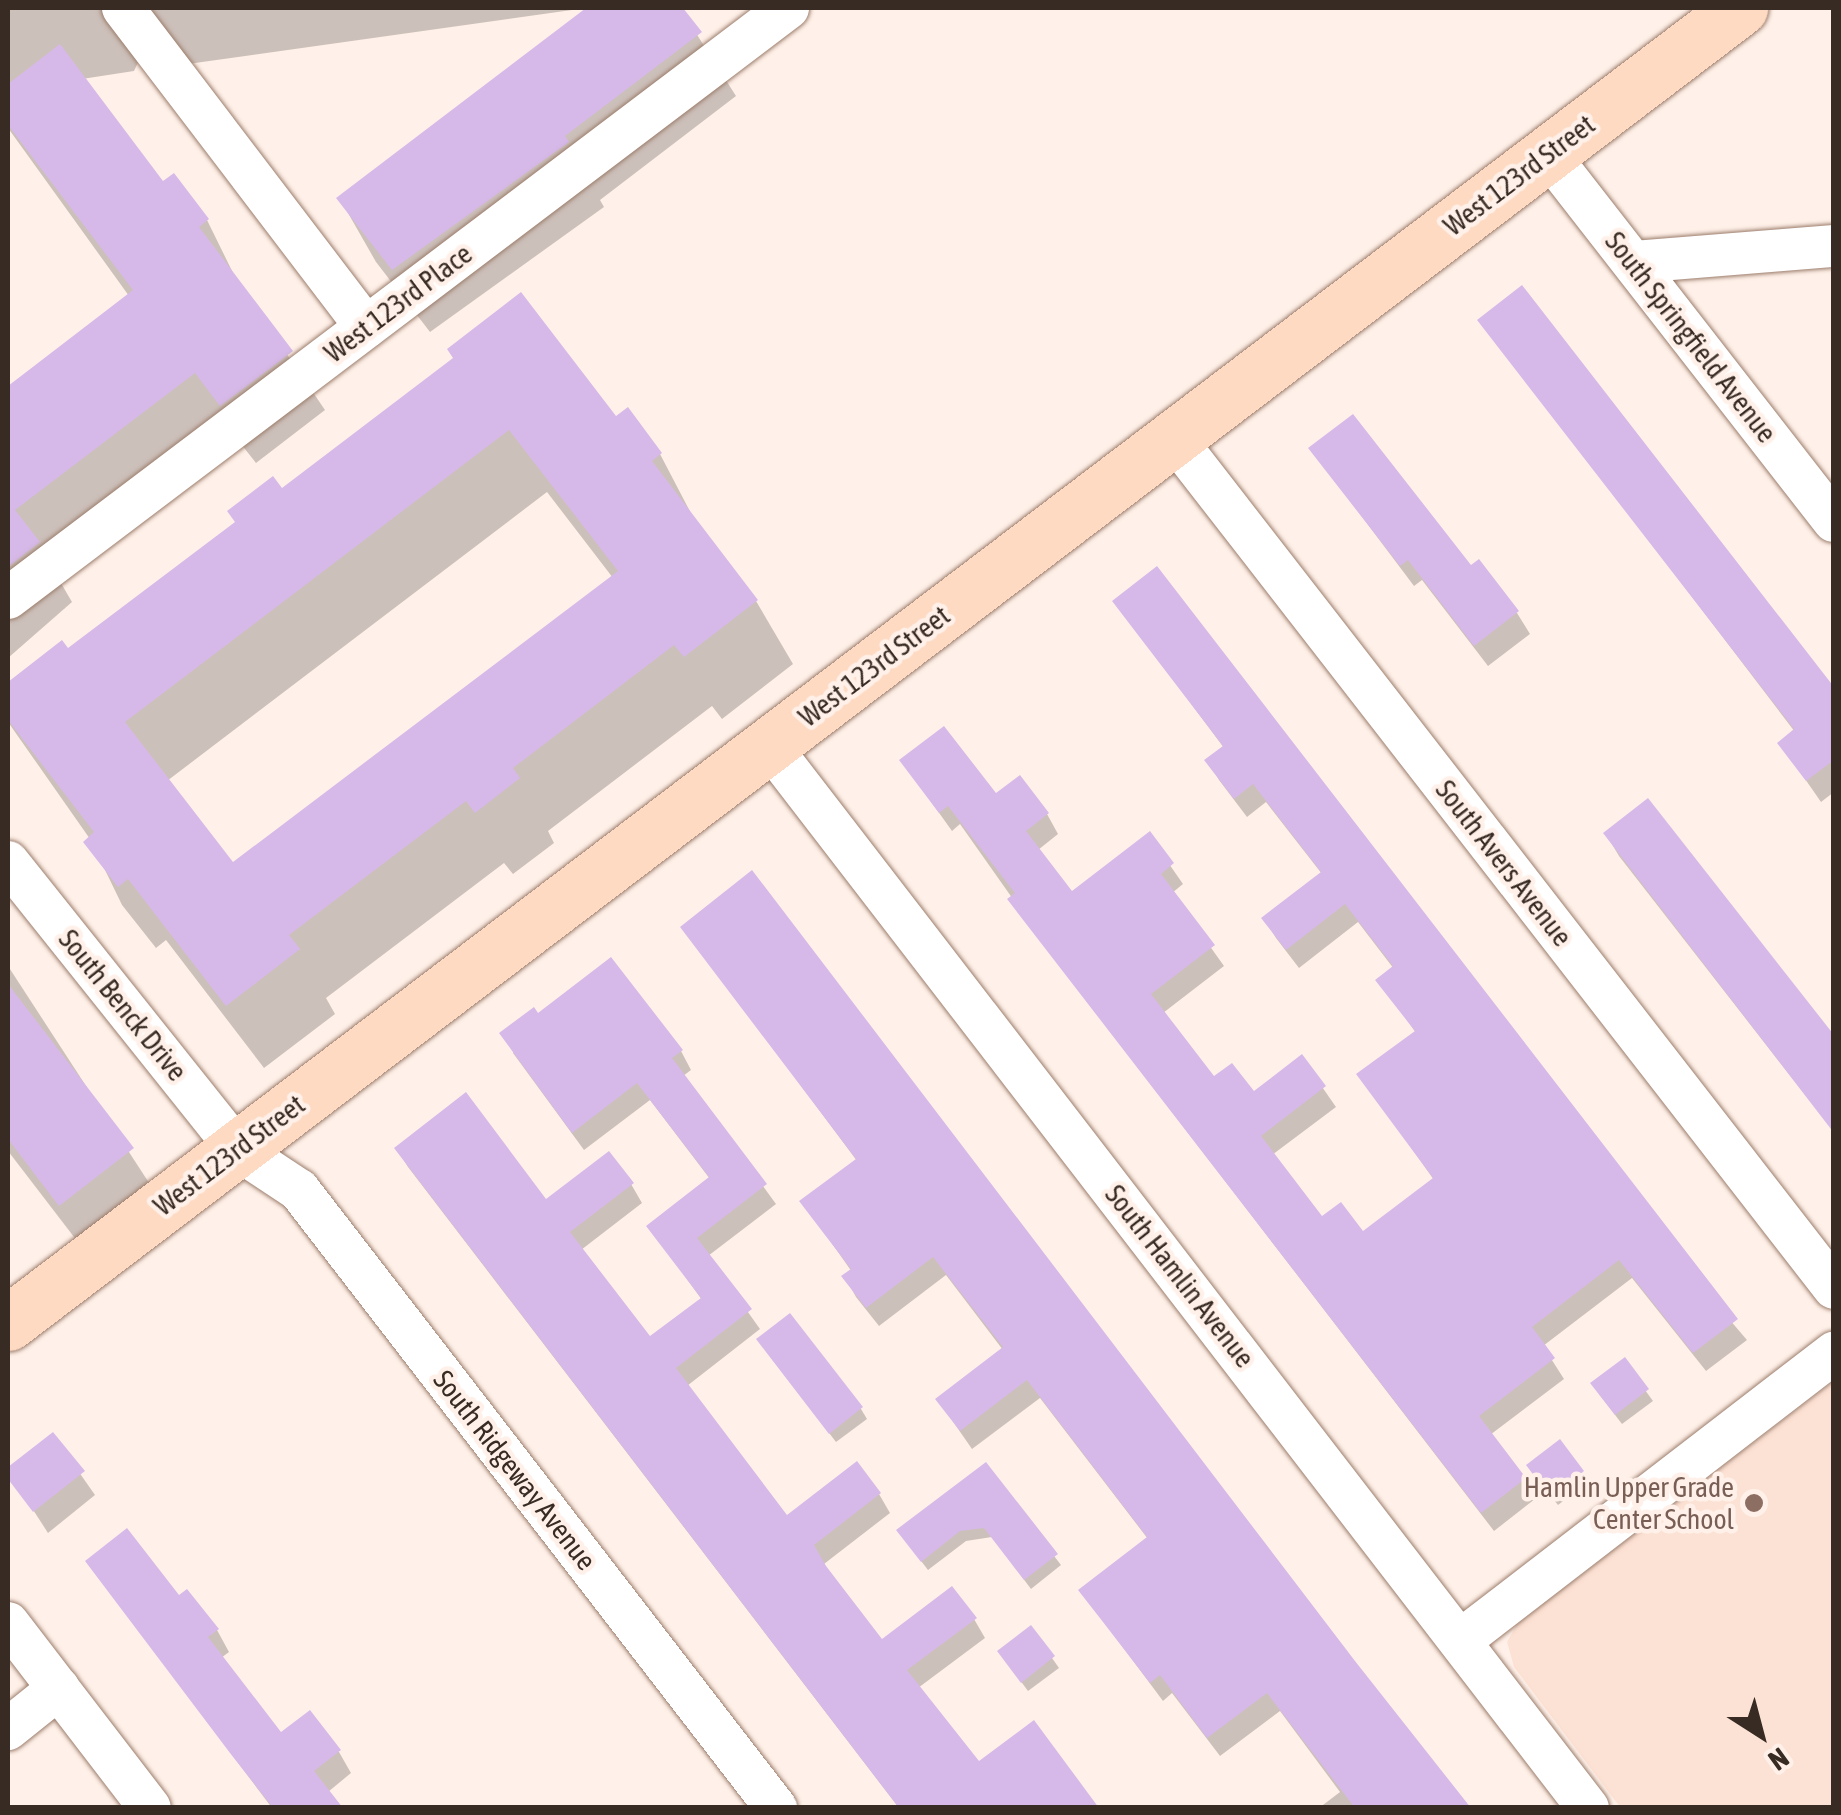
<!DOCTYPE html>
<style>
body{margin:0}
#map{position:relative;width:1841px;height:1815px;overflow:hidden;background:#fff1e9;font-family:"Asap Condensed",sans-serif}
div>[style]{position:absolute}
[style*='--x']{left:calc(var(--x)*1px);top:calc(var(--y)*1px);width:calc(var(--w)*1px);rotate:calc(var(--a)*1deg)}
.built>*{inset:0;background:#fce2d4}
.shadow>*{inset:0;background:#0003}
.building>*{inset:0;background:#d6b9e8}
.roads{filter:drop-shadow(0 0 2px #9c7d6c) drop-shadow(0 0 2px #9c7d6c)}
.street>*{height:42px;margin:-21px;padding:0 21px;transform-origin:21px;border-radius:21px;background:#fff}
.secondary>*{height:55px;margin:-27.5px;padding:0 27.5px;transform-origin:27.5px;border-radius:27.5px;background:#fedac3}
.dots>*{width:28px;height:28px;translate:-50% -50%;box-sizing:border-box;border:5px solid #fff1e9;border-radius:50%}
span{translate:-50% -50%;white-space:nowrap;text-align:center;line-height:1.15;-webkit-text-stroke:9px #fff1e9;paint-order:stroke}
.street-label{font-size:28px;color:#382b24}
.education-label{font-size:28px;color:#785e54}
.right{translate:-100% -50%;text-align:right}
.frame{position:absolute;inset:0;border:10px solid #382b24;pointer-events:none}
.north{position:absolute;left:1711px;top:1685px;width:100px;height:100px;-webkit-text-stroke:8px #fff1e9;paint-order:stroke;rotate:144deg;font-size:28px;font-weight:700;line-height:40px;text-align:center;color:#382b24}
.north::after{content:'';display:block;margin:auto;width:35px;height:45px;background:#382b24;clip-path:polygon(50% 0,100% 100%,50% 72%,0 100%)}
</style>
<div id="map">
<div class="built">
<i style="clip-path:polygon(1833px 1382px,1833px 1807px,1620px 1807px,1514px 1667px,1507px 1642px,1517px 1624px)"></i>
</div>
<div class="shadow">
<i style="clip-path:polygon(8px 8px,586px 8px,188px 64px,143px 52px,134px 71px,82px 79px,163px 185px,207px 220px,237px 281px,325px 410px,256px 463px,230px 430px,51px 566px,72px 602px,8px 658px,8px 390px,129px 296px,8px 128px)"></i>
<i style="clip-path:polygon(590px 8px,680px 8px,736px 96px,600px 200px,604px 207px,430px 332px,376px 262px,340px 199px)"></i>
<i style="clip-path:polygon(1481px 320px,1834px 694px,1834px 792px,1821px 802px,1780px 743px,1795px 732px)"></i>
<i style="clip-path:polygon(evenodd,455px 359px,616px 420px,660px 454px,694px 519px,756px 601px,793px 664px,722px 719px,712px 706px,548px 831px,554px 843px,513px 874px,504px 863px,326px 998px,335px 1014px,264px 1068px,166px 940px,156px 948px,122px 905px,90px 839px,8px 722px,8px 685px,62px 643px,68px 651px,455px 359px,547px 492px,613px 578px,233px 866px,167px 781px,547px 492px)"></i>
<i style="clip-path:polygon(1311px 449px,1471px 568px,1517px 613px,1530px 634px,1488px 666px,1422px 580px,1414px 586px)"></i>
<i style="clip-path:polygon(1115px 601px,1747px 1340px,1706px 1371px,1632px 1278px,1543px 1346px,1564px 1379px,1490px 1435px,1535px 1499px,1494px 1531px,1063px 970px,960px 824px,952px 831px,902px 761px,1047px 814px,1058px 834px,1038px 850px,1072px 894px,1149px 835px,1183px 884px,1172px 893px,1224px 966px,1163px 1013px,1214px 1080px,1254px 1095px,1302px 1058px,1336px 1107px,1272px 1155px,1322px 1219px,1363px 1235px,1434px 1180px,1360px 1075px,1416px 1033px,1379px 980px,1394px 969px,1358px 922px,1299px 968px,1276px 938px,1264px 918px,1322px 874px,1266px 802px,1247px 817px,1219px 780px,1208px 760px,1224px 748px)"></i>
<i style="clip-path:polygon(1606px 834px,1834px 1132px,1619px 856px)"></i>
<i style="clip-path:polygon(683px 927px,1420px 1749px,1468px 1808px,1319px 1808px,1340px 1792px,1280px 1711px,1220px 1756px,1172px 1693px,1163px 1701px,1081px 1591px,1148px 1539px,1040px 1398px,972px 1449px,938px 1400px,1003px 1350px,946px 1275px,879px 1326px,856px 1297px,845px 1277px,852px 1272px,803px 1202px,857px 1161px)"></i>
<i style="clip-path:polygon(8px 966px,168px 1212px,97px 1267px,8px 1151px)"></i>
<i style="clip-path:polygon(538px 1017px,681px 1051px,691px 1070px,683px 1076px,776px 1204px,708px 1256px,760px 1329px,687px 1386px,786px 1518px,879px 1494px,890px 1513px,824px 1564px,882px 1643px,974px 1619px,985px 1638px,918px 1688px,979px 1764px,1096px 1808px,899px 1808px,408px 1167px,397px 1149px,545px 1203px,631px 1184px,642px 1203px,581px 1250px,650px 1340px,702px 1300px,649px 1226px,710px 1179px,650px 1100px,584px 1150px,513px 1053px)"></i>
<i style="clip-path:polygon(765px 1350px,861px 1409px,867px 1419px,836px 1442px)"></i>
<i style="clip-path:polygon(1624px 1361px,1653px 1401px,1622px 1424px,1599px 1394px)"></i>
<i style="clip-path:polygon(53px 1435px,95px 1495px,48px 1533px,8px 1471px)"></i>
<i style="clip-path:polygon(985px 1466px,1061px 1565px,1031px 1589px,992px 1537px,966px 1541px,928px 1570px,905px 1540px)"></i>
<i style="clip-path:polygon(1582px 1472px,1588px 1482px,1558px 1505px,1535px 1475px)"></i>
<i style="clip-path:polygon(88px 1562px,178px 1599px,217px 1630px,229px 1652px,221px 1658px,281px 1735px,339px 1752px,351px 1773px,328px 1792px,340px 1808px,272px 1808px)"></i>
<i style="clip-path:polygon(1031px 1628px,1059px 1668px,1028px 1691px,1006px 1661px)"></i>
</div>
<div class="building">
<i style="clip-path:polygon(586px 8px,683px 8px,702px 32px,565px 136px,569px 142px,392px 270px,336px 198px)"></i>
<i style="clip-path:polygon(60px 44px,163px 181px,174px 173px,209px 219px,199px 227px,293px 351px,220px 406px,195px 373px,15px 510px,40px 542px,8px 567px,8px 386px,133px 290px,8px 125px,8px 84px)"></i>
<i style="clip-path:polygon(1522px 285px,1834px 687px,1834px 760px,1806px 781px,1777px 743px,1794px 729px,1477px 320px)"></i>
<i style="clip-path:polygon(evenodd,521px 292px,616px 416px,628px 407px,662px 453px,652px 461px,758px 600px,684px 657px,674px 645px,513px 768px,520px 778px,475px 813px,466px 801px,289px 935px,300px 949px,226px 1006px,128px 879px,118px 887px,83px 842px,94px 832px,8px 720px,8px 682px,62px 640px,68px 648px,235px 522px,227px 511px,273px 476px,282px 488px,453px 358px,447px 349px,521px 292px,509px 430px,618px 571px,233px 862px,125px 722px,509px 430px)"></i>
<i style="clip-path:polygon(1353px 414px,1471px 565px,1479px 559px,1519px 611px,1474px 646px,1408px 560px,1400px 566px,1308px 448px)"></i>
<i style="clip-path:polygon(1157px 566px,1738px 1319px,1693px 1353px,1619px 1260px,1532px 1327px,1555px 1358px,1479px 1416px,1526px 1478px,1481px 1513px,1007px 899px,1015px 893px,948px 806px,939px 813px,899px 760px,944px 726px,996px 793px,1020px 775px,1049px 813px,1026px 831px,1072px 891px,1150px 831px,1174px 863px,1161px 874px,1215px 945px,1151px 994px,1214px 1076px,1232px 1063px,1254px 1091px,1302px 1054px,1326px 1086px,1261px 1136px,1322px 1216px,1341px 1202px,1363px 1231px,1433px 1178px,1356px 1074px,1415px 1031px,1375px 980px,1393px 966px,1345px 904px,1286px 950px,1261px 918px,1321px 872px,1253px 784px,1234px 799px,1204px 760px,1223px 746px,1112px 601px)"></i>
<i style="clip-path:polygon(1648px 798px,1834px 1035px,1834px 1133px,1603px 833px)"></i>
<i style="clip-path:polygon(752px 870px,1355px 1661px,1471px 1808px,1355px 1808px,1267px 1693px,1207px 1738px,1160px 1675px,1150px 1683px,1103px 1622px,1078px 1590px,1147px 1537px,1027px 1380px,960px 1431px,935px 1399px,1003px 1347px,933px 1257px,866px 1308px,841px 1276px,851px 1269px,799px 1201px,856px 1159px,680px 927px)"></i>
<i style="clip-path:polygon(611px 957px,683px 1050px,672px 1058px,767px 1184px,697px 1238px,752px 1309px,676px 1368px,787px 1515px,857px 1461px,881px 1493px,814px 1545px,826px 1566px,882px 1639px,952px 1586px,977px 1618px,907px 1670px,979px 1761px,1034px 1720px,1099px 1808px,899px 1808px,394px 1148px,466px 1092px,546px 1199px,609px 1151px,634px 1183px,570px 1232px,650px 1336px,701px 1298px,646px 1226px,709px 1177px,637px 1083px,572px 1133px,499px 1033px,534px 1007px,538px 1013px)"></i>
<i style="clip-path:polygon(8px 984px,134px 1148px,59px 1206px,8px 1139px)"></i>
<i style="clip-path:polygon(790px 1313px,863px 1407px,829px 1434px,756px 1339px)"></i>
<i style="clip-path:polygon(1625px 1357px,1649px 1389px,1615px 1415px,1590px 1383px)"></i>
<i style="clip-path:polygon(53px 1432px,85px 1471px,33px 1512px,8px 1479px,8px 1467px)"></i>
<i style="clip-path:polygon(1560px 1439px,1584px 1471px,1550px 1497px,1526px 1465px)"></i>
<i style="clip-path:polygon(986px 1462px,1058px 1554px,1024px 1580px,984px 1528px,960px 1531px,921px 1562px,896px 1530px)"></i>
<i style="clip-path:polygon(127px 1528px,179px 1595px,187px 1589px,219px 1629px,208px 1637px,281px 1732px,310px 1710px,341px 1750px,314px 1771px,343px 1808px,273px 1808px,230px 1753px,85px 1561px)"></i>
<i style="clip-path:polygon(1031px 1625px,1055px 1656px,1021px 1683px,997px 1651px)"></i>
</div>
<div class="roads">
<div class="street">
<i style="--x:123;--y:8;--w:401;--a:52.7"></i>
<i style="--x:1548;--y:154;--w:465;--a:52.1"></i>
<i style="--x:1634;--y:262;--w:201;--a:-4.6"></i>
<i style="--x:1174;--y:438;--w:1076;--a:52.17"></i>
<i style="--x:8;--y:598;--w:978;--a:-37.1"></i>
<i style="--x:769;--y:745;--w:1342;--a:52.39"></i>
<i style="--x:8;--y:862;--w:367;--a:51.4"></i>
<i style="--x:237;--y:1149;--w:74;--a:33.5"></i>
<i style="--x:299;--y:1190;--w:781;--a:52.34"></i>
<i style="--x:8;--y:1623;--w:233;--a:52.5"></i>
<i style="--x:1461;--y:1640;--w:471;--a:-37.6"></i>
<i style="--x:8;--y:1729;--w:65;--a:-38.8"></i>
</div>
<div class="secondary">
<i style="--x:8;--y:1323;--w:2175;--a:-37.21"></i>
</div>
</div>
<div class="dots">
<i style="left:1754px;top:1503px;background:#8d6e63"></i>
</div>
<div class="street-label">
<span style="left:1519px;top:175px;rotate:-37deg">West 123rd Street</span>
<span style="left:398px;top:303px;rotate:-37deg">West 123rd Place</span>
<span style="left:1691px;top:337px;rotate:52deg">South Springfield Avenue</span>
<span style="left:874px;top:666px;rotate:-37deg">West 123rd Street</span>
<span style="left:1504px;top:863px;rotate:52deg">South Avers Avenue</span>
<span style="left:123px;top:1005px;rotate:51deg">South Benck Drive</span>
<span style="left:229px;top:1155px;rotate:-37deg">West 123rd Street</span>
<span style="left:1180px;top:1276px;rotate:52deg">South Hamlin Avenue</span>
<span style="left:515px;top:1470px;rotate:52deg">South Ridgeway Avenue</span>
</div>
<div class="education-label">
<span class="right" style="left:1734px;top:1503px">Hamlin Upper Grade<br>Center School</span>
</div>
<div class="frame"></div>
<div class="north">N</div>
</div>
